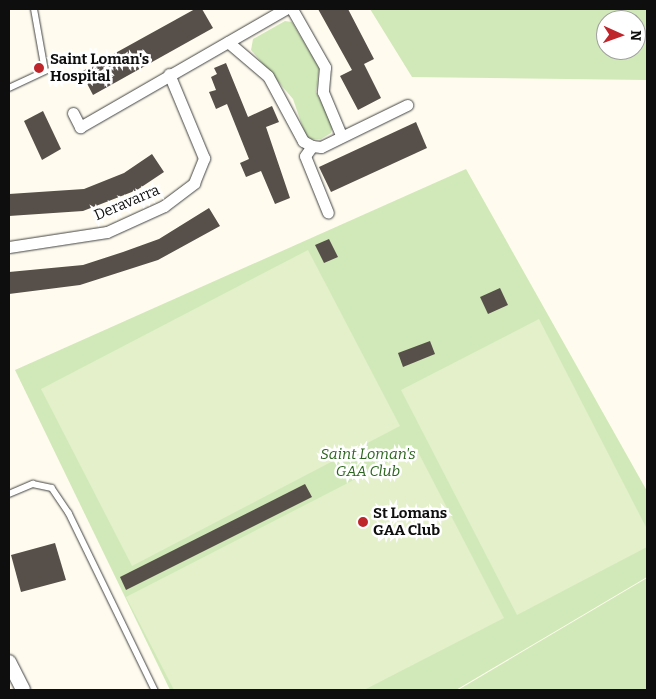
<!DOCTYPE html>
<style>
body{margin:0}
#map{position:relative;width:656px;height:699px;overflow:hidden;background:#fffcef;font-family:Bitter,serif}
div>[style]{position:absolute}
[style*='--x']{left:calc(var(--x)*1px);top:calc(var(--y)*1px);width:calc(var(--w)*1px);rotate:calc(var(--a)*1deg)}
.green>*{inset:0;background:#d1e9b8}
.pitch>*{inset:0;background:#e3f0ca}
.building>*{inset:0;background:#574f4a}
.roads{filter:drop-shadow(0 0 1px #414141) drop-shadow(0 0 1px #414141)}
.service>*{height:5.5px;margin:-2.75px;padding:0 2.75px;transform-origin:2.75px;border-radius:2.75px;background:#fff}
.minor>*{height:11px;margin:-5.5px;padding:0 5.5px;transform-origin:5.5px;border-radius:5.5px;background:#fff}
.tertiary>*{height:14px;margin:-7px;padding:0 7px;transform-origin:7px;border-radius:7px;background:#fff}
.dots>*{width:14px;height:14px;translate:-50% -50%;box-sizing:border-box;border:2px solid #fff;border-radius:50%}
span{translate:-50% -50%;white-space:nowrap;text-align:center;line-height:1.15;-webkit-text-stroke:5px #fff;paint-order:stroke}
.poi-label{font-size:15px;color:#0e0e0e;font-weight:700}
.left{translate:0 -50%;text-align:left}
.street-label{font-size:15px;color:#0e0e0e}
.park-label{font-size:15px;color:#2c661e;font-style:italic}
.frame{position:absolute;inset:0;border:10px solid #0e0e0e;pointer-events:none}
.north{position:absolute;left:596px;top:10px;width:50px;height:50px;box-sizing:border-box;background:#fff;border:1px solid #9f9f9f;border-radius:50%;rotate:92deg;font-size:14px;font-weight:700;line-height:20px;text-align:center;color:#0e0e0e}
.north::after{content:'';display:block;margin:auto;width:18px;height:22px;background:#be262b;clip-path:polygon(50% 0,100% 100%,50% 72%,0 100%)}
</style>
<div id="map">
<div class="green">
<i style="clip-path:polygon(evenodd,370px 9px,647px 9px,647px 80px,412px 77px,370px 9px,606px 20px,636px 20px,636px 50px,606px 50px,606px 20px)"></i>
<i style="clip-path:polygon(285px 21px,292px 22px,319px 68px,316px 92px,333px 125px,331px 133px,321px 139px,311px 139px,305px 134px,293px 99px,251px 50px,253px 39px)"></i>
<i style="clip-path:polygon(466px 169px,647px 491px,647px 577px,456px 690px,170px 690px,15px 370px)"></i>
<i style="clip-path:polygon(647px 578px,647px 690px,458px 690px)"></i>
</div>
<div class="pitch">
<i style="clip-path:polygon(308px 250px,400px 426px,132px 566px,41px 389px)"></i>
<i style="clip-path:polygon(539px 319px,647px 529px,647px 547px,517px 615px,401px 390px)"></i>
<i style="clip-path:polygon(416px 448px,504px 618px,364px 690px,174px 690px,126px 597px)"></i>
</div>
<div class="building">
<i style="clip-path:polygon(195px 9px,202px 9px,213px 28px,93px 95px,81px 72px)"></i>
<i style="clip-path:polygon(318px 9px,348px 9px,374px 59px,364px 64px,381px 98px,358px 110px,340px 76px,352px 70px)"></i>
<i style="clip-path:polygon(226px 63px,248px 117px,272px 106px,279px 122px,266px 127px,290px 198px,275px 204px,261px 171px,246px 177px,240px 163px,249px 159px,227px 104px,216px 109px,209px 92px,216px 90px,211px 77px,217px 74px,214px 68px)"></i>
<i style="clip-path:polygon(43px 111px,61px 149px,42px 160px,24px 121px)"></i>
<i style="clip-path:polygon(416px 122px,427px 148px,331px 192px,319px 167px)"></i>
<i style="clip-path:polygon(152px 154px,164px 172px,137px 190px,83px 211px,9px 216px,9px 194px,84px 189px,124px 173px)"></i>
<i style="clip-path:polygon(209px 208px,220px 226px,158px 260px,80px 285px,9px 294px,9px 272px,83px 265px,123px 252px,159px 239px)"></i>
<i style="clip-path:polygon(329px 239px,338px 257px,324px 263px,315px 245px)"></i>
<i style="clip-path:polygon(500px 288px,508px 305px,488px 314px,480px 297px)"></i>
<i style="clip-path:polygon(430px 341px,435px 354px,403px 367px,398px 353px)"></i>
<i style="clip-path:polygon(305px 484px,312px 497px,126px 590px,120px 577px)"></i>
<i style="clip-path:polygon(55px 543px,66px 580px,21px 592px,11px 555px)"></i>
</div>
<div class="roads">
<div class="service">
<i style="--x:9;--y:88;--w:40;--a:-25"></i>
<i style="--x:45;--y:71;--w:63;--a:-100.1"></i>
<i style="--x:9;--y:494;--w:26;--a:-23"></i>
<i style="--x:33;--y:484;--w:19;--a:12"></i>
<i style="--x:52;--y:488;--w:30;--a:56"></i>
<i style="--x:69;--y:513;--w:197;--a:64.1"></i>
</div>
<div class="minor">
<i style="--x:292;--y:9;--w:67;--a:60.4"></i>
<i style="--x:325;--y:67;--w:25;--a:95"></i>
<i style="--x:323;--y:92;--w:47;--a:67.3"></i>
<i style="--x:228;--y:42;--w:52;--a:40.4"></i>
<i style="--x:268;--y:76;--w:74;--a:61.7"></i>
<i style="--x:303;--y:141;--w:10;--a:29"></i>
<i style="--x:312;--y:146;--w:12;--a:125"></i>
<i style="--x:305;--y:156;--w:61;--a:68"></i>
<i style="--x:73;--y:113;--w:16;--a:63"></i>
<i style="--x:80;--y:127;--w:237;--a:-29.9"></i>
<i style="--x:312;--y:146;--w:9;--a:6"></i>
<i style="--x:321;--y:147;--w:96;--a:-26"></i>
<i style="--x:9;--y:247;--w:99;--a:-8.7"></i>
<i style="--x:107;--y:232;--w:63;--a:-24.5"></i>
<i style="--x:164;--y:206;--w:38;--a:-37"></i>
<i style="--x:194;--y:183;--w:27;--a:-68"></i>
<i style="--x:204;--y:158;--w:91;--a:-112.6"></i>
</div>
<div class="tertiary">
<i style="--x:9;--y:662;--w:31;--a:63"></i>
</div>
</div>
<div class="dots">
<i style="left:39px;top:68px;background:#be262b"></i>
<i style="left:363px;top:522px;background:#be262b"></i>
</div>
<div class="poi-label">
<span class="left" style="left:50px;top:68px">Saint Loman's<br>Hospital</span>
<span class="left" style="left:373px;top:522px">St Lomans<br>GAA Club</span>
</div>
<div class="street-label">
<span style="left:127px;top:203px;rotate:-23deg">Deravarra</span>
</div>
<div class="park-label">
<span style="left:368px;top:463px">Saint Loman's<br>GAA Club</span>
</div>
<div class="frame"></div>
<div class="north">N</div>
</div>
